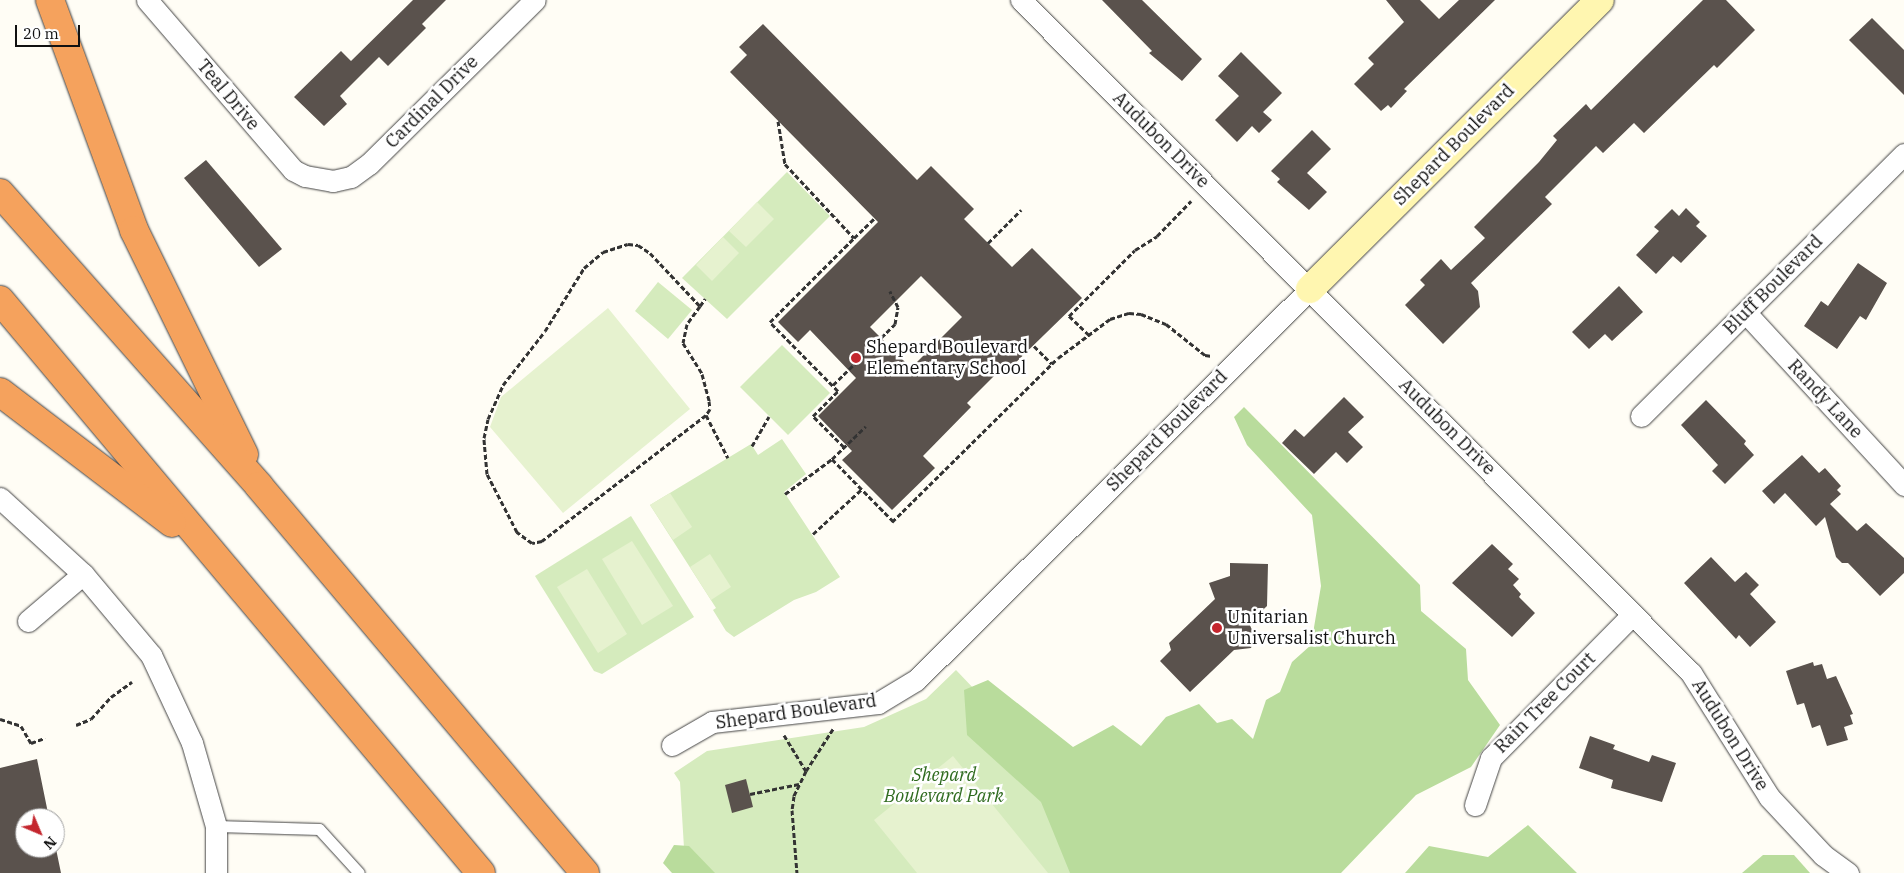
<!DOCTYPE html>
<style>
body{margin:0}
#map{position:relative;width:1904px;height:873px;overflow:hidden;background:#fffdf5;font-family:"IBM Plex Serif",serif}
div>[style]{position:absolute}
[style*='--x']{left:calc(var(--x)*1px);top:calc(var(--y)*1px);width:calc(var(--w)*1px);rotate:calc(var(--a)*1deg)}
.green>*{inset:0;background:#d5ebbd}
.forest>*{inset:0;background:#b9dc9c}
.pitch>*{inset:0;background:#e6f2cf}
.building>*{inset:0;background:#5a524d}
.path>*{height:3px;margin-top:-1.5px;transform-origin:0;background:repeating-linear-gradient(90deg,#333 0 5px,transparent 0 7.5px)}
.roads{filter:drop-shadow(0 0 1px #444) drop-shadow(0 0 1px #444)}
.lane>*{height:11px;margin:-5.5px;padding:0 5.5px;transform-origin:5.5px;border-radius:5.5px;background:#fff}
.street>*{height:21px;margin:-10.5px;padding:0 10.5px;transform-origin:10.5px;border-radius:10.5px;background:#fff}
.secondary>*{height:28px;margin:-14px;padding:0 14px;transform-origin:14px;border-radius:14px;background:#fff6b0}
.highway>*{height:28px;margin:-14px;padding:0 14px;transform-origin:14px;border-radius:14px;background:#f5a25d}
.dots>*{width:14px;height:14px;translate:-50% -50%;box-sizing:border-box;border:2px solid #fff;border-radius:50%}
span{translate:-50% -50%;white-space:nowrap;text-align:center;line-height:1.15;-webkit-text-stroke:5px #fff;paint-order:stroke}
.street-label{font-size:18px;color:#111}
.poi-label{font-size:18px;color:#111}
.left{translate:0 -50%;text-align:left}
.park-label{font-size:18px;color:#2f6b1f;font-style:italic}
.north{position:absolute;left:15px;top:808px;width:50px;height:50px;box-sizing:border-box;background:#fff;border:1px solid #a0a0a0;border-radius:50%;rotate:135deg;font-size:14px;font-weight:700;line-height:20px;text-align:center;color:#111}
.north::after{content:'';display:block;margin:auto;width:18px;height:22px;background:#c4262e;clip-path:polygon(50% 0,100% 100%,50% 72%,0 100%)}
.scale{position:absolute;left:15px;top:25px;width:65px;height:22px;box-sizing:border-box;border:2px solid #111;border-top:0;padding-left:6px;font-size:15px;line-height:18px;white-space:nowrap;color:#111;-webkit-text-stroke:4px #fff;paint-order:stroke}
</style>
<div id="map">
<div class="green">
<i style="clip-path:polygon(787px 172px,830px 216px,727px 319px,682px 278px)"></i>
<i style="clip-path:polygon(658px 282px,692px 310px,668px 339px,635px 311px)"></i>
<i style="clip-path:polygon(782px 345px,830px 393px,788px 435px,740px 387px)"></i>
<i style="clip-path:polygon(782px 439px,806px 474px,784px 492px,840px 577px,816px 592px,794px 600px,734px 637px,726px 631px,713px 610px,716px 608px,650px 505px,751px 444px,758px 455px)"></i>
<i style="clip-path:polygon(631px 516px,694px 617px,602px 674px,594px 671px,535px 576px)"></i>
<i style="clip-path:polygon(956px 670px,1150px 873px,708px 873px,684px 848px,680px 782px,674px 773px,707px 751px,864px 727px,926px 699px)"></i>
</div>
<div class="forest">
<i style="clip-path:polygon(1244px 407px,1420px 585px,1421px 611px,1466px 649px,1468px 680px,1500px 725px,1471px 767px,1416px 795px,1341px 873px,1070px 873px,1041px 802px,967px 735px,964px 690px,988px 680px,1073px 747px,1113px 725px,1141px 746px,1166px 717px,1199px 704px,1217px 723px,1232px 719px,1253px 739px,1266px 700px,1280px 692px,1292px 662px,1311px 645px,1321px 586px,1312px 515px,1247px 445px,1234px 417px)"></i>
<i style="clip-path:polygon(1528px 825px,1577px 873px,1405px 873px,1429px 846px,1488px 857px)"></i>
<i style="clip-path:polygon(674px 845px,689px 846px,715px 873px,672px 873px,663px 863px)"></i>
<i style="clip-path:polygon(1763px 855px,1794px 855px,1810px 873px,1742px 873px)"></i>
</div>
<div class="pitch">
<i style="clip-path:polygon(757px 202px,774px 219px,746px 247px,729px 231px)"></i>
<i style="clip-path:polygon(723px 237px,739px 253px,712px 281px,696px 265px)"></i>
<i style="clip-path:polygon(608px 308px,690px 409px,563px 513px,490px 427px,501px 397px)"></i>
<i style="clip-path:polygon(670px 493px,692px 527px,673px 540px,650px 505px)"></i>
<i style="clip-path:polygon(632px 541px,673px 606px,642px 625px,602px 559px)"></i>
<i style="clip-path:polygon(710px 554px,731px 587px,711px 600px,690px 567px)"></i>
<i style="clip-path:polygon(587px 569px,627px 634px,598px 653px,557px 587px)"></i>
<i style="clip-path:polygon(953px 756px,1048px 873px,917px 873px,874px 820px)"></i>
</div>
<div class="building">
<i style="clip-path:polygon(413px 0,446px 0,422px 24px,426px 28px,388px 66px,379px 57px,340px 96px,347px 104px,324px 126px,294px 97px,341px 51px,351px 61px)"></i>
<i style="clip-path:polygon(1102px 0,1142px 0,1202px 59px,1182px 81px,1149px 53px,1152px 51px)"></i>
<i style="clip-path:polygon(1386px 0,1420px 0,1439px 19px,1459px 0,1495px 0,1404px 89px,1407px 91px,1391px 108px,1388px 105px,1381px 111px,1354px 84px,1374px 64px,1368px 58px,1404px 22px)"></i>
<i style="clip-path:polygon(1703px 0,1726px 0,1755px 30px,1717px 68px,1714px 65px,1644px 133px,1634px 123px,1603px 153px,1596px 146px,1545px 197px,1552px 204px,1471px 283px,1478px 291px,1480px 307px,1443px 344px,1405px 305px,1425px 285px,1420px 280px,1441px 259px,1451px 270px,1485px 238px,1474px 227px,1539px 162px,1557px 140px,1553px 136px,1586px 104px,1591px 110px)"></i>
<i style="clip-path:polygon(1872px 18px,1904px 50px,1904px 95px,1849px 40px)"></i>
<i style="clip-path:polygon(evenodd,763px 24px,917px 180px,931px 166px,974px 209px,964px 219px,1012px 267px,1032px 248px,1082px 298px,1004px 374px,1000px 370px,967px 403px,971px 407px,923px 456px,935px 468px,892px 510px,842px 460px,852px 451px,818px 416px,856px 378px,810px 330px,798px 342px,778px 322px,878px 222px,730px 72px,747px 55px,739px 47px,763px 24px,921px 276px,962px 317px,911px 368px,870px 327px,921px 276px)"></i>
<i style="clip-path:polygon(1241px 52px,1282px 93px,1263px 112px,1272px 120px,1259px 133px,1252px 126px,1237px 142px,1215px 120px,1239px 96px,1218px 76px)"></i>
<i style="clip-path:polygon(1312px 130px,1331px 149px,1307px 173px,1327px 192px,1309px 210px,1277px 182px,1280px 179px,1271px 171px)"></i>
<i style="clip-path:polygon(206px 160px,282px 249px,259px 267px,184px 178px)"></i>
<i style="clip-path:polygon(1686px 208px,1700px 222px,1696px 226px,1707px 236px,1681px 263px,1673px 256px,1656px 274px,1636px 255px,1659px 231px,1654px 227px,1672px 209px,1679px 216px)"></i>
<i style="clip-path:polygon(1858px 263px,1887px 283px,1866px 320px,1860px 316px,1837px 349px,1804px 326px,1821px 301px,1828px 306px)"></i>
<i style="clip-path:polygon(1619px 286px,1643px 312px,1612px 341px,1605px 334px,1589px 349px,1572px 332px)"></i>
<i style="clip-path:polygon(1344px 397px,1364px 417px,1348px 432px,1363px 447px,1347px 463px,1336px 452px,1314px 474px,1282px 443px,1295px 429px,1304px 437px)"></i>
<i style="clip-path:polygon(1706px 400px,1746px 441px,1744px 444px,1754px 455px,1725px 484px,1712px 471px,1718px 465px,1681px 425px)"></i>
<i style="clip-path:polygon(1802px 455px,1819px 473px,1825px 468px,1841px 486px,1837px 490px,1841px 494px,1830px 504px,1857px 531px,1866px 523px,1904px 558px,1904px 573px,1880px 596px,1848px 563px,1842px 563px,1836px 557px,1825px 517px,1816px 526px,1785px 493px,1774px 504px,1762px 491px)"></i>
<i style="clip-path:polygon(1492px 544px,1513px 564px,1508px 569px,1519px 579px,1513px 585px,1521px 594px,1519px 597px,1535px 613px,1512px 637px,1452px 583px)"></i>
<i style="clip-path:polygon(1711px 557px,1735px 582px,1746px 572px,1759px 585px,1750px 594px,1776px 622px,1750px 647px,1739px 635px,1736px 639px,1684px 583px)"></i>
<i style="clip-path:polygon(1230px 563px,1268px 564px,1267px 606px,1249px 623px,1255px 637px,1251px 648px,1234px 650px,1190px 692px,1160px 661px,1171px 650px,1169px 643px,1215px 599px,1209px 583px,1230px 576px)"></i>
<i style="clip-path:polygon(1813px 662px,1814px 666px,1822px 664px,1827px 679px,1836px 676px,1853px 714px,1850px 715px,1853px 724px,1844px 727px,1848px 740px,1827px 746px,1820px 725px,1812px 728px,1804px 703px,1797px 705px,1786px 671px)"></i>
<i style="clip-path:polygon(1590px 736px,1615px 745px,1613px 749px,1649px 762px,1652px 755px,1676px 763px,1662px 802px,1611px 788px,1613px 780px,1579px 768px)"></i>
<i style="clip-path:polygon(37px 759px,49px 818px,25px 818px,25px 848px,55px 848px,55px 844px,61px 873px,0 873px,0 768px)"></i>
<i style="clip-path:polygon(746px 779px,753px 807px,732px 813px,725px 785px)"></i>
</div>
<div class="path">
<i style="--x:778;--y:121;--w:44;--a:80.8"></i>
<i style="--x:785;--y:164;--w:101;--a:47"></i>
<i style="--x:854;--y:238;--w:29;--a:-44"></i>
<i style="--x:988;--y:243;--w:47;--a:-45"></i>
<i style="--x:700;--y:306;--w:9;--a:-54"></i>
<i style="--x:1089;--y:335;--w:28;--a:-136"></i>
<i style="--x:1069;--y:316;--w:93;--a:-45"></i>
<i style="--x:1135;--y:250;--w:26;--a:-32"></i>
<i style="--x:1157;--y:236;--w:49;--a:-45.8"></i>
<i style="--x:1034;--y:346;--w:25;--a:45"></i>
<i style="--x:833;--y:385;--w:87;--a:-44.5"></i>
<i style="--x:895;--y:324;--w:17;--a:-80"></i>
<i style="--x:898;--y:307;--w:18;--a:-117"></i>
<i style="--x:706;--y:415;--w:207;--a:142.5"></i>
<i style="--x:542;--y:541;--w:10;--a:169"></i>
<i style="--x:532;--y:543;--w:19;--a:-144"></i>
<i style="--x:517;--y:532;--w:65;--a:-117.3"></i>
<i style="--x:487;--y:474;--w:36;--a:-95"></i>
<i style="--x:484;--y:438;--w:19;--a:-78"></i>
<i style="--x:488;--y:419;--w:37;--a:-66"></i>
<i style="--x:503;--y:385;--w:68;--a:-52.1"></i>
<i style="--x:545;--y:331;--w:74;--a:-58.2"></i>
<i style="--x:584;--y:268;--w:25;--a:-40"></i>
<i style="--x:603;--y:252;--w:26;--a:-18"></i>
<i style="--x:628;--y:244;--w:10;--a:6"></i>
<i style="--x:638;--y:245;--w:14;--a:34"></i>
<i style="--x:650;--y:253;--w:73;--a:46.7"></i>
<i style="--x:700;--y:306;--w:22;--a:126"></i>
<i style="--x:687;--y:324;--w:19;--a:102"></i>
<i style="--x:683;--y:343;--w:36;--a:58"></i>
<i style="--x:702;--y:374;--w:28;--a:75"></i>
<i style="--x:709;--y:401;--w:8;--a:83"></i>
<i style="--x:710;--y:409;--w:7;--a:124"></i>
<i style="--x:706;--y:415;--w:48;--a:62.9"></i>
<i style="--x:752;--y:446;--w:34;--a:-60"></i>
<i style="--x:844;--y:447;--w:44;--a:-135"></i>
<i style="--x:813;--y:416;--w:35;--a:-45"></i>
<i style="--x:838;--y:391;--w:97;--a:-134.6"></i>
<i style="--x:770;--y:322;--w:119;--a:-45"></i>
<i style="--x:832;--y:459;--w:87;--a:45.5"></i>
<i style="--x:785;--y:494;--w:59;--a:-36.7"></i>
<i style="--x:832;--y:459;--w:47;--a:-44.1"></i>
<i style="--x:892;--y:522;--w:233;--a:-44.7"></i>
<i style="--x:1058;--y:358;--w:65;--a:-36.9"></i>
<i style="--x:1110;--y:319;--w:20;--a:-18"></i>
<i style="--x:1129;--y:313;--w:12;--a:5"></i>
<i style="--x:1141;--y:314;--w:27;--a:22"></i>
<i style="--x:1166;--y:324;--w:50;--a:38.5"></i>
<i style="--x:1205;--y:355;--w:7;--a:8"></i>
<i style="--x:813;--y:534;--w:67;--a:-42.6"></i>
<i style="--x:0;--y:719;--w:22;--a:18"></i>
<i style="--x:21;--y:726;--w:20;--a:60"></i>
<i style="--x:31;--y:743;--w:15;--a:-20"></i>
<i style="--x:76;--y:725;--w:16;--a:-22"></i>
<i style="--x:91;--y:719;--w:30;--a:-48"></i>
<i style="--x:111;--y:697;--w:26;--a:-36"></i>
<i style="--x:784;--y:735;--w:42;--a:58.6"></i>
<i style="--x:806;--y:771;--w:28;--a:116"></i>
<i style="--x:794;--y:796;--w:14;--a:98"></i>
<i style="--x:792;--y:810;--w:63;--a:85.5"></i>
<i style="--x:806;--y:771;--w:50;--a:-57.3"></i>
<i style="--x:750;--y:794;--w:50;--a:-11.5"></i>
</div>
<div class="roads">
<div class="lane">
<i style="--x:216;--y:826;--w:103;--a:1.7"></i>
<i style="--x:319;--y:829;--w:59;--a:47.7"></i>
</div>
<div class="street">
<i style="--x:147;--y:0;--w:224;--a:49.3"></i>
<i style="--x:293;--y:170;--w:13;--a:27"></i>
<i style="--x:305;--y:176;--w:28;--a:10"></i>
<i style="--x:333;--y:181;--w:18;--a:-13"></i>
<i style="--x:351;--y:177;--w:22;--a:-36"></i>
<i style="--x:369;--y:164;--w:233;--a:-44.7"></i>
<i style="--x:1021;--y:0;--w:950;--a:45.13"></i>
<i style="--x:1691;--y:673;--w:146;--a:57.8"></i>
<i style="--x:1769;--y:797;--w:79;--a:47"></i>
<i style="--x:1823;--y:855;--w:31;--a:36"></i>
<i style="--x:1746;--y:313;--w:234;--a:47.4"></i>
<i style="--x:1641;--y:416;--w:371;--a:-44.9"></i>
<i style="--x:0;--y:498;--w:113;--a:42.5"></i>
<i style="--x:83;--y:574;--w:106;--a:50"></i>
<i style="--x:151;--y:655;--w:97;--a:65"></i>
<i style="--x:192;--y:743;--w:86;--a:73.9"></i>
<i style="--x:216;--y:826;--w:47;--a:90"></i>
<i style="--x:28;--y:621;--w:72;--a:-40.5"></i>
<i style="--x:672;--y:745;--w:46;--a:-29.9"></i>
<i style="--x:712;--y:722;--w:167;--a:-6.5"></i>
<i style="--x:878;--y:703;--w:44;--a:-31.2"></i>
<i style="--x:916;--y:680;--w:555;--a:-44.78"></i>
<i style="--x:1475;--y:805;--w:50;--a:-71.2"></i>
<i style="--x:1491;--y:758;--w:202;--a:-45.4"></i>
</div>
<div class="secondary">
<i style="--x:1310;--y:289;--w:409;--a:-44.9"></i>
</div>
<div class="highway">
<i style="--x:50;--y:0;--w:245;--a:69.9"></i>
<i style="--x:134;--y:230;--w:250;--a:63.9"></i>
<i style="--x:0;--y:193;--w:391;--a:48.5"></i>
<i style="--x:259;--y:486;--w:506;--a:49.89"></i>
<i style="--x:0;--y:300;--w:748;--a:49.99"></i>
<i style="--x:0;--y:392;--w:216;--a:37.3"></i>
</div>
</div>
<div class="dots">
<i style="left:856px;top:358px;background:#c4262e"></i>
<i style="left:1217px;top:628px;background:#c4262e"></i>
</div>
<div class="street-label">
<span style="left:228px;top:95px;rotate:50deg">Teal Drive</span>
<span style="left:432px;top:102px;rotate:-45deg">Cardinal Drive</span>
<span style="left:1161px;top:140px;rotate:45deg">Audubon Drive</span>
<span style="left:1454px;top:145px;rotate:-45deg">Shepard Boulevard</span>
<span style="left:1773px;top:285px;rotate:-45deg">Bluff Boulevard</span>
<span style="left:1825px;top:399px;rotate:47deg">Randy Lane</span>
<span style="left:1447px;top:427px;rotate:45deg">Audubon Drive</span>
<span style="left:1167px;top:431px;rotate:-45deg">Shepard Boulevard</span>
<span style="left:1545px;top:703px;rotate:-45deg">Rain Tree Court</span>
<span style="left:796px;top:712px;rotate:-8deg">Shepard Boulevard</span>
<span style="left:1730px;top:735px;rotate:58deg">Audubon Drive</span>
</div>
<div class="poi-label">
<span class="left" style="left:866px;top:358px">Shepard Boulevard<br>Elementary School</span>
<span class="left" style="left:1227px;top:628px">Unitarian<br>Universalist Church</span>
</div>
<div class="park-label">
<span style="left:944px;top:786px">Shepard<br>Boulevard Park</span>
</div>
<div class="north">N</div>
<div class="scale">20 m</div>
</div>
